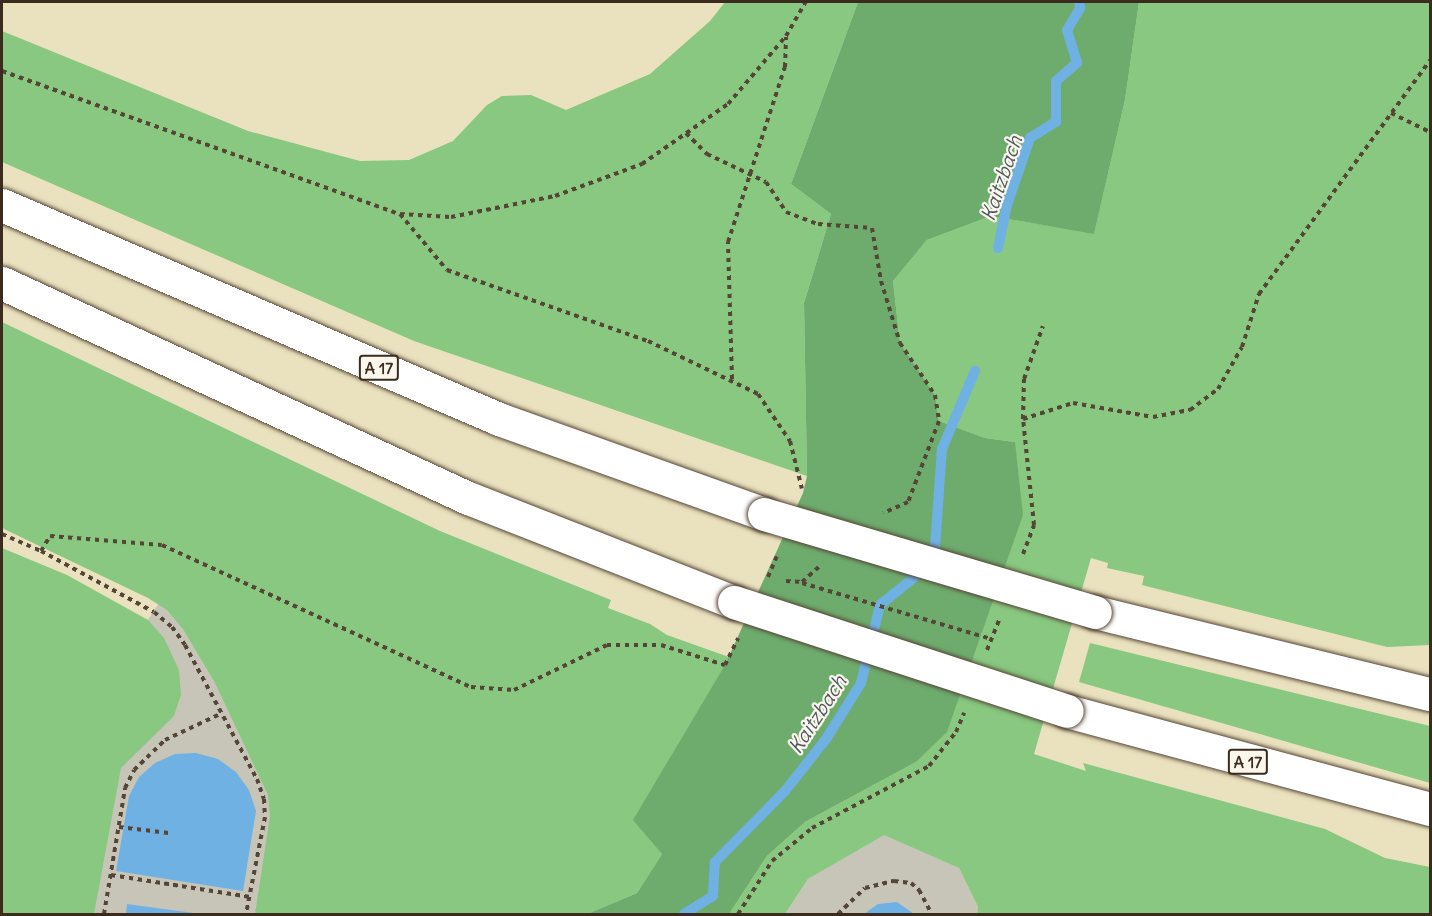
<!DOCTYPE html>
<style>
body{margin:0}
#map{position:relative;width:1432px;height:916px;overflow:hidden;background:#eae1be;font-family:Delius,sans-serif}
div>[style]{position:absolute}
[style*='--x']{left:calc(var(--x)*1px);top:calc(var(--y)*1px);width:calc(var(--w)*1px);rotate:calc(var(--a)*1deg)}
.industrial>*{inset:0;background:#c6c5b8}
.green>*{inset:0;background:#88c880}
.forest>*{inset:0;background:#6eac6e}
.water>*{inset:0;background:#70b1e4}
.stream>*{height:10px;margin:-5px;padding:0 5px;transform-origin:5px;border-radius:5px;background:#70b1e4}
.path>*{height:4px;margin-top:-2px;transform-origin:0;background:repeating-linear-gradient(90deg,#554536 0 4.5px,transparent 0 9px)}
.roads{filter:drop-shadow(0 0 2px #554536) drop-shadow(0 0 2px #554536)}
.motorway>*{height:33px;margin:-16.5px;padding:0 16.5px;transform-origin:16.5px;border-radius:16.5px;background:#fff}
.bridges{filter:drop-shadow(0 0 2px #554536) drop-shadow(0 0 2px #554536)}
.motorway-bridge>*{height:33px;margin:-16.5px;padding:0 16.5px;transform-origin:16.5px;border-radius:16.5px;background:#fff}
span{translate:-50% -50%;white-space:nowrap;text-align:center;line-height:1.15;-webkit-text-stroke:4.5px #fbf7ec;paint-order:stroke}
.shield-label span{padding:2px 4px;background:#fbf7ec;border:2px solid;border-radius:4px;-webkit-text-stroke-width:0}
.shield-label{font-size:16px;color:#3b2a1e;font-weight:700}
.water-label{font-size:20px;color:#4e5963;font-style:italic}
.frame{position:absolute;inset:0;border:3px solid #3b2a1e;pointer-events:none}
</style>
<div id="map">
<div class="industrial">
<i style="clip-path:polygon(180px 572px,269px 709px,272px 914px,55px 914px,141px 630px)"></i>
<i style="clip-path:polygon(884px 834px,959px 868px,978px 907px,977px 914px,785px 914px,808px 879px)"></i>
</div>
<div class="green">
<i style="clip-path:polygon(725px 2px,858px 2px,791px 184px,831px 214px,804px 303px,807px 476px,414px 341px,2px 162px,2px 31px,248px 131px,360px 161px,409px 160px,453px 141px,487px 105px,502px 96px,531px 95px,566px 110px,650px 74px,710px 21px)"></i>
<i style="clip-path:polygon(1139px 2px,1430px 2px,1430px 645px,1387px 647px,1142px 585px,1144px 576px,1107px 568px,1108px 563px,1091px 558px,1034px 754px,1086px 771px,1083px 763px,1325px 829px,1385px 858px,1430px 867px,1430px 914px,977px 914px,978px 907px,959px 868px,884px 835px,808px 879px,785px 914px,729px 914px,767px 856px,805px 822px,916px 762px,1015px 442px,985px 438px,939px 421px,935px 395px,900px 343px,893px 281px,927px 240px,991px 216px,1094px 233px,1125px 100px)"></i>
<i style="clip-path:polygon(2px 322px,440px 531px,611px 600px,608px 608px,650px 624px,667px 635px,729px 657px,662px 854px,637px 893px,587px 914px,255px 914px,270px 816px,268px 795px,214px 681px,183px 629px,167px 610px,148px 598px,2px 528px)"></i>
<i style="clip-path:polygon(2px 548px,67px 575px,148px 620px,164px 638px,179px 670px,181px 695px,174px 716px,121px 768px,94px 914px,2px 914px)"></i>
<i style="clip-path:polygon(1090px 643px,1430px 726px,1430px 783px,1079px 682px)"></i>
</div>
<div class="forest">
<i style="clip-path:polygon(858px 2px,1139px 2px,1125px 100px,1094px 234px,991px 216px,927px 240px,893px 281px,900px 343px,935px 395px,939px 421px,985px 438px,1015px 442px,1023px 515px,947px 732px,916px 762px,805px 822px,767px 856px,729px 914px,587px 914px,637px 893px,662px 854px,633px 820px,725px 665px,803px 493px,807px 476px,804px 303px,831px 214px,791px 184px)"></i>
</div>
<div class="water">
<i style="clip-path:polygon(196px 753px,218px 759px,236px 772px,249px 790px,256px 811px,243px 891px,116px 871px,129px 796px,139px 777px,155px 763px,175px 754px)"></i>
<i style="clip-path:polygon(897px 902px,914px 914px,864px 914px,878px 904px)"></i>
<i style="clip-path:polygon(127px 904px,201px 914px,126px 914px)"></i>
</div>
<div class="stream">
<i style="--x:998;--y:248;--w:44;--a:-78.2"></i>
<i style="--x:1007;--y:205;--w:71;--a:-71.1"></i>
<i style="--x:1030;--y:138;--w:31;--a:-32"></i>
<i style="--x:1056;--y:122;--w:41;--a:-90"></i>
<i style="--x:1056;--y:81;--w:28;--a:-41"></i>
<i style="--x:1077;--y:63;--w:34;--a:-107"></i>
<i style="--x:1067;--y:30;--w:26;--a:-59"></i>
<i style="--x:1080;--y:8;--w:6;--a:-99"></i>
<i style="--x:684;--y:914;--w:34;--a:-32"></i>
<i style="--x:713;--y:896;--w:34;--a:-87"></i>
<i style="--x:715;--y:862;--w:100;--a:-45.4"></i>
<i style="--x:785;--y:791;--w:66;--a:-51.7"></i>
<i style="--x:826;--y:739;--w:66;--a:-58"></i>
<i style="--x:861;--y:683;--w:80;--a:-76.3"></i>
<i style="--x:880;--y:605;--w:48;--a:-39"></i>
<i style="--x:917;--y:575;--w:32;--a:-56"></i>
<i style="--x:935;--y:548;--w:99;--a:-86"></i>
<i style="--x:942;--y:449;--w:85;--a:-67.1"></i>
</div>
<div class="path">
<i style="--x:2;--y:71;--w:423;--a:19.8"></i>
<i style="--x:400;--y:214;--w:51;--a:3.4"></i>
<i style="--x:451;--y:217;--w:106;--a:-11.4"></i>
<i style="--x:555;--y:196;--w:93;--a:-20.2"></i>
<i style="--x:642;--y:164;--w:105;--a:-34.9"></i>
<i style="--x:728;--y:104;--w:89;--a:-49.5"></i>
<i style="--x:786;--y:36;--w:39;--a:-60"></i>
<i style="--x:1391;--y:113;--w:43;--a:26"></i>
<i style="--x:686;--y:133;--w:30;--a:45"></i>
<i style="--x:707;--y:154;--w:65;--a:25.4"></i>
<i style="--x:766;--y:182;--w:36;--a:56"></i>
<i style="--x:786;--y:212;--w:34;--a:21"></i>
<i style="--x:818;--y:224;--w:54;--a:4.2"></i>
<i style="--x:872;--y:228;--w:54;--a:80.4"></i>
<i style="--x:881;--y:281;--w:65;--a:73"></i>
<i style="--x:900;--y:343;--w:63;--a:56.1"></i>
<i style="--x:935;--y:395;--w:26;--a:81"></i>
<i style="--x:939;--y:421;--w:87;--a:110.9"></i>
<i style="--x:908;--y:502;--w:27;--a:156"></i>
<i style="--x:400;--y:214;--w:73;--a:50"></i>
<i style="--x:447;--y:270;--w:213;--a:19.5"></i>
<i style="--x:648;--y:341;--w:122;--a:25.7"></i>
<i style="--x:758;--y:394;--w:57;--a:55.8"></i>
<i style="--x:790;--y:441;--w:49;--a:76"></i>
<i style="--x:732;--y:379;--w:137;--a:-91.7"></i>
<i style="--x:728;--y:242;--w:184;--a:-72"></i>
<i style="--x:785;--y:67;--w:30;--a:-88"></i>
<i style="--x:1023;--y:419;--w:52;--a:-17.7"></i>
<i style="--x:1073;--y:403;--w:81;--a:9.9"></i>
<i style="--x:1153;--y:417;--w:38;--a:-11"></i>
<i style="--x:1190;--y:410;--w:35;--a:-37"></i>
<i style="--x:1218;--y:389;--w:48;--a:-60.3"></i>
<i style="--x:1242;--y:347;--w:56;--a:-72.2"></i>
<i style="--x:1259;--y:294;--w:290;--a:-53.8"></i>
<i style="--x:2;--y:534;--w:43;--a:23.6"></i>
<i style="--x:41;--y:551;--w:128;--a:28.4"></i>
<i style="--x:154;--y:612;--w:23;--a:40"></i>
<i style="--x:172;--y:627;--w:22;--a:54"></i>
<i style="--x:185;--y:645;--w:152;--a:61.8"></i>
<i style="--x:257;--y:779;--w:21;--a:71"></i>
<i style="--x:264;--y:799;--w:18;--a:87"></i>
<i style="--x:265;--y:817;--w:99;--a:101.1"></i>
<i style="--x:41;--y:551;--w:17;--a:-59"></i>
<i style="--x:50;--y:536;--w:112;--a:4.6"></i>
<i style="--x:162;--y:545;--w:340;--a:24.7"></i>
<i style="--x:471;--y:687;--w:43;--a:4"></i>
<i style="--x:514;--y:690;--w:103;--a:-25.8"></i>
<i style="--x:607;--y:645;--w:54;--a:0"></i>
<i style="--x:661;--y:645;--w:67;--a:17.4"></i>
<i style="--x:725;--y:665;--w:30;--a:-64"></i>
<i style="--x:1023;--y:554;--w:31;--a:-69"></i>
<i style="--x:1034;--y:525;--w:107;--a:-95.9"></i>
<i style="--x:1023;--y:419;--w:40;--a:-88.6"></i>
<i style="--x:1024;--y:379;--w:56;--a:-70.3"></i>
<i style="--x:768;--y:577;--w:26;--a:-67"></i>
<i style="--x:786;--y:581;--w:16;--a:4"></i>
<i style="--x:802;--y:582;--w:24;--a:-42"></i>
<i style="--x:802;--y:583;--w:197;--a:16.5"></i>
<i style="--x:987;--y:650;--w:35;--a:-68"></i>
<i style="--x:119;--y:827;--w:50;--a:6.8"></i>
<i style="--x:111;--y:875;--w:141;--a:9"></i>
<i style="--x:104;--y:914;--w:128;--a:-80.5"></i>
<i style="--x:125;--y:788;--w:20;--a:-63"></i>
<i style="--x:134;--y:770;--w:43;--a:-44.1"></i>
<i style="--x:165;--y:740;--w:63;--a:-25.3"></i>
<i style="--x:738;--y:914;--w:63;--a:-57.3"></i>
<i style="--x:772;--y:861;--w:52;--a:-39.5"></i>
<i style="--x:812;--y:828;--w:132;--a:-27.9"></i>
<i style="--x:929;--y:766;--w:43;--a:-51.5"></i>
<i style="--x:956;--y:732;--w:21;--a:-67"></i>
<i style="--x:838;--y:914;--w:37;--a:-44"></i>
<i style="--x:865;--y:888;--w:30;--a:-14"></i>
<i style="--x:894;--y:881;--w:17;--a:7"></i>
<i style="--x:911;--y:883;--w:11;--a:41"></i>
<i style="--x:919;--y:890;--w:27;--a:62"></i>
</div>
<div class="roads">
<div class="motorway">
<i style="--x:2;--y:205;--w:541;--a:23.3"></i>
<i style="--x:499;--y:419;--w:282;--a:19.7"></i>
<i style="--x:2;--y:283;--w:513;--a:24.77"></i>
<i style="--x:468;--y:498;--w:286;--a:21.4"></i>
<i style="--x:1095;--y:612;--w:345;--a:13.8"></i>
<i style="--x:1067;--y:711;--w:376;--a:15.1"></i>
</div>
</div>
<div class="bridges">
<div class="motorway-bridge">
<i style="--x:764;--y:514;--w:345;--a:16.5"></i>
<i style="--x:734;--y:602;--w:350;--a:18.1"></i>
</div>
</div>
<div class="shield-label">
<span style="left:379px;top:368px">A 17</span>
<span style="left:1248px;top:762px">A 17</span>
</div>
<div class="water-label">
<span style="left:1001px;top:178px;rotate:-71deg">Kaitzbach</span>
<span style="left:817px;top:714px;rotate:-57deg">Kaitzbach</span>
</div>
<div class="frame"></div>
</div>
